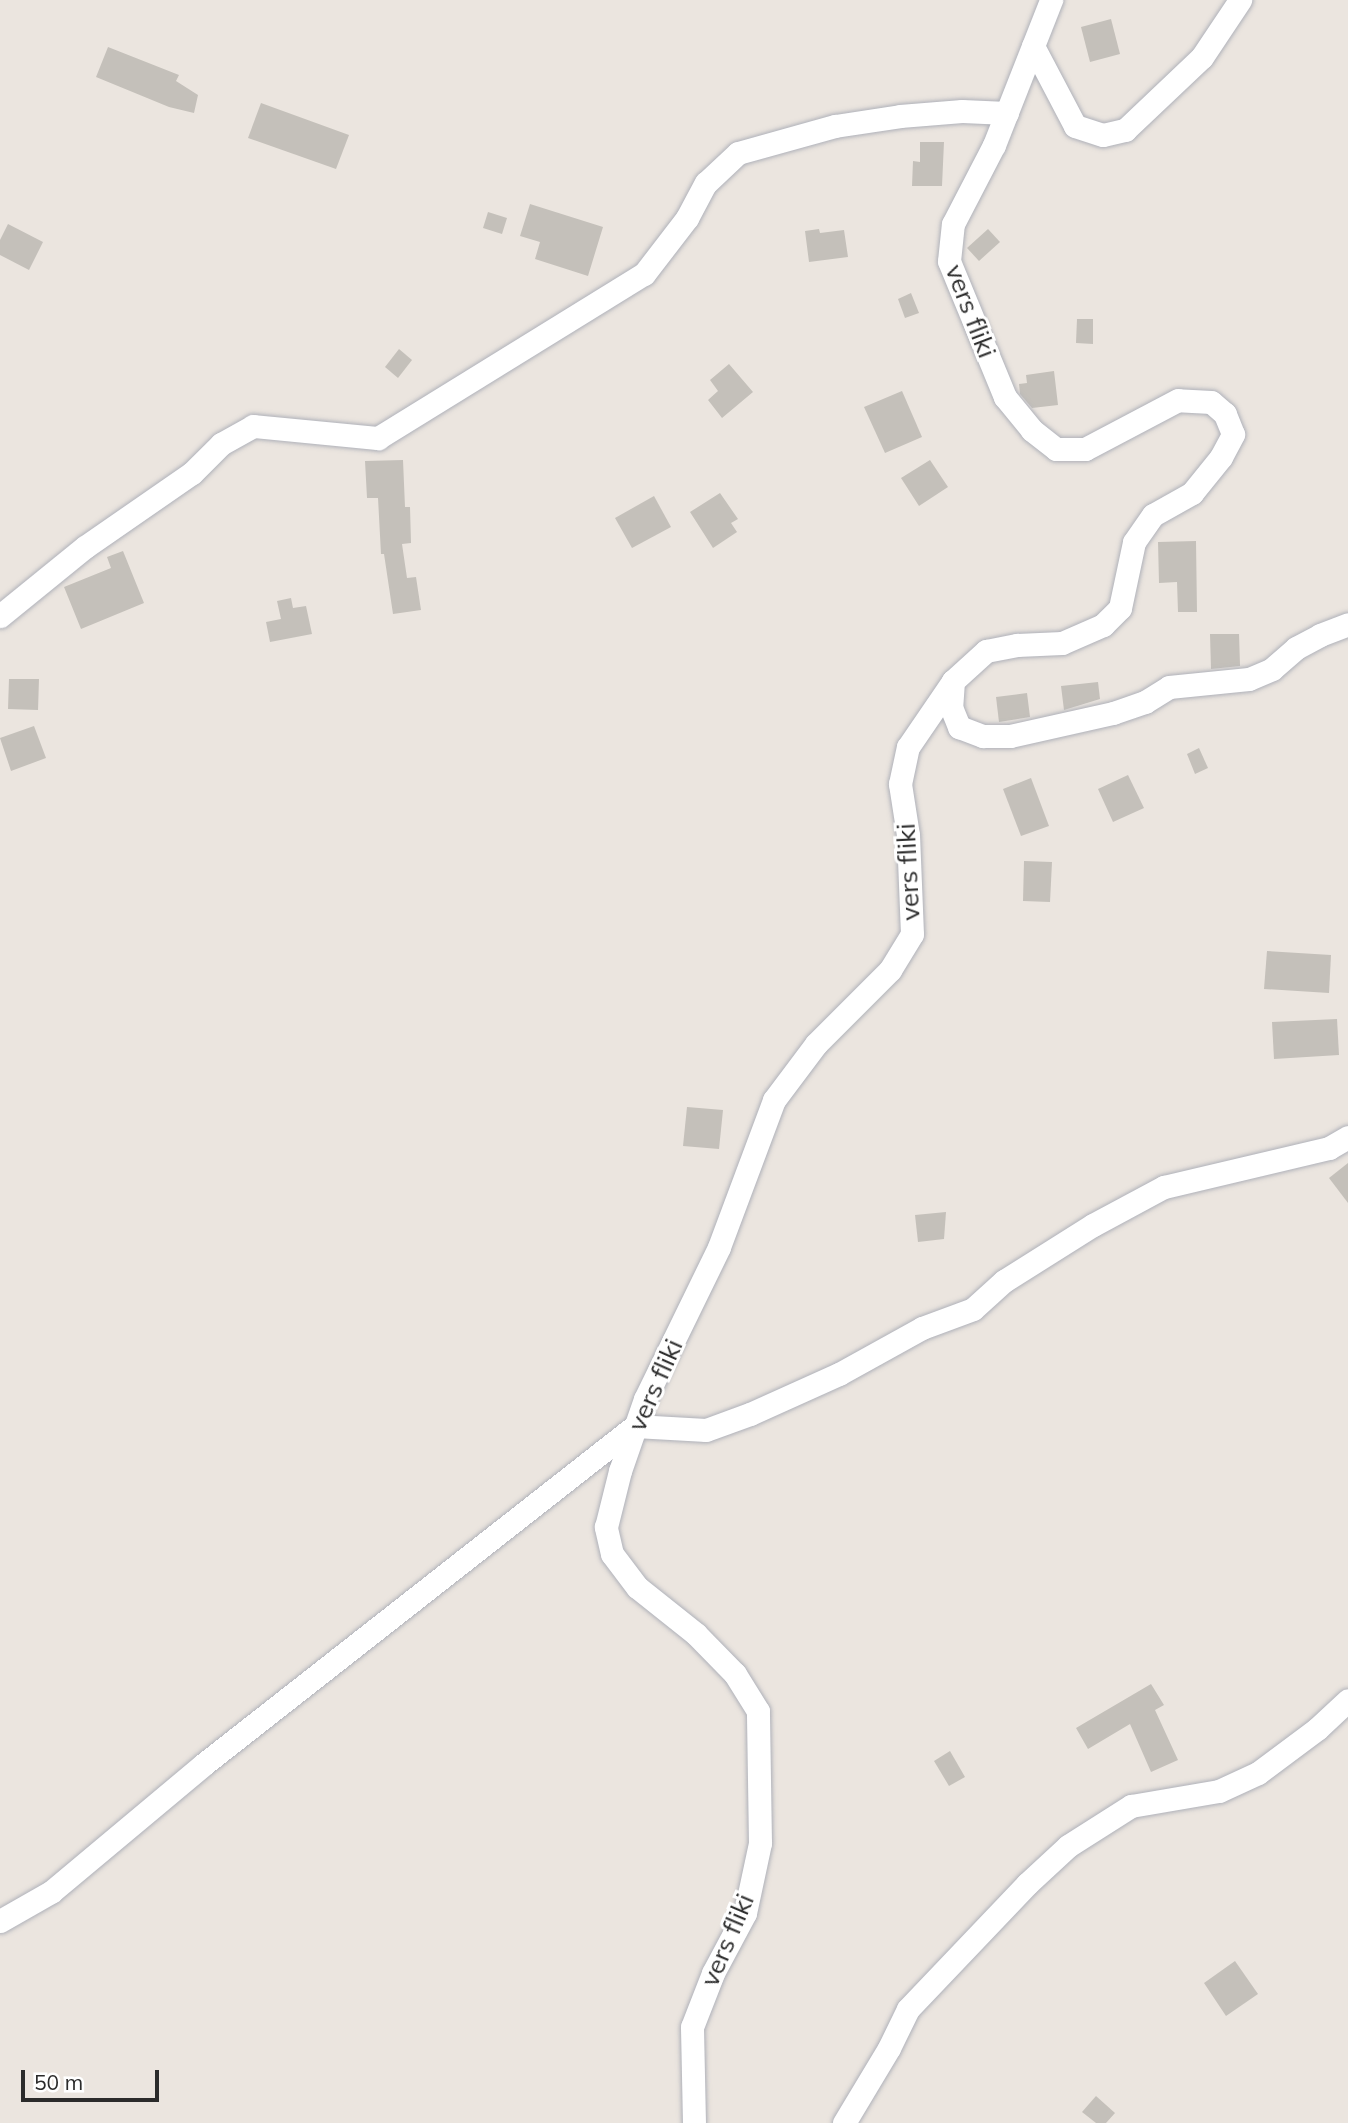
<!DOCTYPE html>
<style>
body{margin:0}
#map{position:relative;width:1348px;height:2123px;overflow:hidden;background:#ebe5df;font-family:Mulish,sans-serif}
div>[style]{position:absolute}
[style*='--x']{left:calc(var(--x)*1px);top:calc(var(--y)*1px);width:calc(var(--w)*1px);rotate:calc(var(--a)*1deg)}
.building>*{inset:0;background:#c4c0ba}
.roads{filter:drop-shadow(0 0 2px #afb1b9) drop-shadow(0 0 2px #afb1b9)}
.minor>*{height:23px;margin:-11.5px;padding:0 11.5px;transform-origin:11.5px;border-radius:11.5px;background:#fff}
span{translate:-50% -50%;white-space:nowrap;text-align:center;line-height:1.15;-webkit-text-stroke:6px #fff;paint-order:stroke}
.street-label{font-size:26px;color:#2b2b2b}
.scale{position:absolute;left:21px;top:2070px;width:138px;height:32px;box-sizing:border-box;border:4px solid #2b2b2b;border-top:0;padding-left:9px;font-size:21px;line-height:24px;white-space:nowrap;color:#2b2b2b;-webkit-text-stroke:5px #fff;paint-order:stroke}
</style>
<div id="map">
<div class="building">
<i style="clip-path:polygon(1111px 19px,1120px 54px,1090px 62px,1081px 27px)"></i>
<i style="clip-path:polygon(108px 47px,179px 75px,176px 81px,198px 95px,194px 113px,169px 107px,96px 77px)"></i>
<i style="clip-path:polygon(261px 103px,349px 135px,336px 169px,248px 138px)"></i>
<i style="clip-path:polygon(920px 142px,944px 142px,942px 186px,912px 186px,913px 161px,920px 162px)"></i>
<i style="clip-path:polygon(530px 204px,603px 227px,588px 276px,535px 259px,540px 242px,520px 236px)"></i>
<i style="clip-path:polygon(488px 212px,507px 218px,502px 234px,483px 228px)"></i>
<i style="clip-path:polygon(8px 224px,43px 242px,29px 270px,0 255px,0 240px)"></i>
<i style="clip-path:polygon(819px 229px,820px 233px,844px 230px,848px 257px,809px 262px,805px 231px)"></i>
<i style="clip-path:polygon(988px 229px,1000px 242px,979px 261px,967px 248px)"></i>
<i style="clip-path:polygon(911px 293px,919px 313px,905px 318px,898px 299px)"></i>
<i style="clip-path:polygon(1077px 319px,1093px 319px,1093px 344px,1076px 343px)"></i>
<i style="clip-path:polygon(399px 349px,412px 360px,398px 378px,385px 367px)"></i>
<i style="clip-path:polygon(729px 364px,753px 392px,722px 418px,708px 400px,718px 391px,710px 380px)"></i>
<i style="clip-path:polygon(1054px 371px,1058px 405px,1032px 408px,1020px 394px,1019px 384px,1027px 383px,1026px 375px)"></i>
<i style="clip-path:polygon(902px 391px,922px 437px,885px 453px,864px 407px)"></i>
<i style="clip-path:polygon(403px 460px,405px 507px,410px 507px,411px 543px,402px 544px,407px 578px,416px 577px,421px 610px,393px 614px,384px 554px,381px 554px,378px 498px,367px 498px,365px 461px)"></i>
<i style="clip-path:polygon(930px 460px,948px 487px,919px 506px,901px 478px)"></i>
<i style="clip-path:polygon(720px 493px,738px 519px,731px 523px,737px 532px,713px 548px,690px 512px)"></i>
<i style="clip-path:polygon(654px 496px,671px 527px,632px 548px,615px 518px)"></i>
<i style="clip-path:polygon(1196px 541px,1197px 612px,1178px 612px,1177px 582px,1159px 583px,1158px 542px)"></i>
<i style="clip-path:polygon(123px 551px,144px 603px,81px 629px,64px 587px,111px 568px,107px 557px)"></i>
<i style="clip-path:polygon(291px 598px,293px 608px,306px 606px,312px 634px,270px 642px,266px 622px,281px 619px,277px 601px)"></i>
<i style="clip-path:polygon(1210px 634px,1239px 634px,1240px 666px,1211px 669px)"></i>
<i style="clip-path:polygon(9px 679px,39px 679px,38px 710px,8px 709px)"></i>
<i style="clip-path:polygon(1098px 682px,1100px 699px,1064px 710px,1061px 686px)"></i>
<i style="clip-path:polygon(1027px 693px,1030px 717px,999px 722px,996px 697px)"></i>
<i style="clip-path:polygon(34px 726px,46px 758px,11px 771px,0 738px)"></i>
<i style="clip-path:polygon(1199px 748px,1208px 768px,1195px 774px,1187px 754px)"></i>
<i style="clip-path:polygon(1128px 775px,1144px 808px,1113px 822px,1098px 789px)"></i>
<i style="clip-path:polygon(1031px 778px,1049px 826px,1021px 836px,1003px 789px)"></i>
<i style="clip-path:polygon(1024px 861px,1052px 862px,1050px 902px,1023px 901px)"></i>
<i style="clip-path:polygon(1267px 951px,1331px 955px,1329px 993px,1264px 989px)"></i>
<i style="clip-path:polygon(1337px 1019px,1339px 1055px,1274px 1059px,1272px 1022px)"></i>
<i style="clip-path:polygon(687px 1107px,723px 1110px,719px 1149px,683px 1146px)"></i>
<i style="clip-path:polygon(1348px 1163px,1348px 1203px,1329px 1178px)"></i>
<i style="clip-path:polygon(946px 1212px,944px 1239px,918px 1242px,915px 1215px)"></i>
<i style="clip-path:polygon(1151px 1684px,1164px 1705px,1155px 1710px,1178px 1760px,1151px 1772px,1130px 1724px,1088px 1749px,1076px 1728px)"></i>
<i style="clip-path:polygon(950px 1751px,965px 1777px,949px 1786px,934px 1761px)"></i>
<i style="clip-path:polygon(1235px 1961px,1258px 1994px,1226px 2016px,1204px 1983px)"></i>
<i style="clip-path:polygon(1096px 2096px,1115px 2113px,1106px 2123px,1096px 2123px,1082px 2112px)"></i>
</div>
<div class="roads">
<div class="minor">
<i style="--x:1033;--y:46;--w:90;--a:62.3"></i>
<i style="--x:1075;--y:126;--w:29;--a:18"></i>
<i style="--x:1103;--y:135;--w:23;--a:-13"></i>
<i style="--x:1125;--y:130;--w:106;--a:-43.5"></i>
<i style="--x:1202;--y:57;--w:69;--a:-56.3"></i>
<i style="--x:0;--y:616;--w:109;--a:-39.1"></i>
<i style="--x:85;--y:547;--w:130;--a:-34.7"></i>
<i style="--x:192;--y:473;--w:41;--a:-45"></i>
<i style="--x:221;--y:444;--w:37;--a:-29"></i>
<i style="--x:253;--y:426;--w:126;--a:5.5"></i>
<i style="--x:378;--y:438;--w:312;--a:-31.7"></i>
<i style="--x:644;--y:274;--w:71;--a:-52.5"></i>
<i style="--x:687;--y:218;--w:40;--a:-62"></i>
<i style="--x:706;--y:183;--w:44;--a:-43.2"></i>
<i style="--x:738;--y:153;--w:101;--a:-15.6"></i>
<i style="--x:835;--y:126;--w:66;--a:-8.7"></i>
<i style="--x:900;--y:116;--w:62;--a:-4.6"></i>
<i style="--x:962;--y:111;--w:45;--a:2.5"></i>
<i style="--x:953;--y:681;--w:26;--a:94"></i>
<i style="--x:951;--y:707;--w:22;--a:68"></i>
<i style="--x:959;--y:727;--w:26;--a:21"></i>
<i style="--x:983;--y:736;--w:27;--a:0"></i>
<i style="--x:1010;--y:736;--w:106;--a:-12.6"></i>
<i style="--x:1113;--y:713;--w:34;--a:-19"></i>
<i style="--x:1145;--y:702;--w:28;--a:-32"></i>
<i style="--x:1169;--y:687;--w:80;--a:-5.7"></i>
<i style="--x:1249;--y:679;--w:25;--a:-23"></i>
<i style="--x:1272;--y:669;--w:32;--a:-41"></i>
<i style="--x:1296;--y:648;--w:27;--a:-28"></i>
<i style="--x:1320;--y:635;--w:30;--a:-21"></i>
<i style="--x:0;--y:1921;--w:59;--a:-29.6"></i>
<i style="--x:51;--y:1892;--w:199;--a:-39.9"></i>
<i style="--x:204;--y:1764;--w:548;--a:-38.1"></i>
<i style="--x:635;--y:1426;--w:71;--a:3.2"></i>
<i style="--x:706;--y:1430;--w:47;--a:-20"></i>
<i style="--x:750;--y:1414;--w:98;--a:-24.2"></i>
<i style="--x:839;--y:1374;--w:95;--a:-29"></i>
<i style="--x:922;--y:1328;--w:54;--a:-20.4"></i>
<i style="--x:973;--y:1309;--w:42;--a:-42.1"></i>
<i style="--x:1004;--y:1281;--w:105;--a:-32.2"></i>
<i style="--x:1093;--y:1225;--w:81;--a:-28.2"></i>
<i style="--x:1164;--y:1187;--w:170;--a:-13.3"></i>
<i style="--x:1329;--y:1148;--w:22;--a:-30"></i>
<i style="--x:694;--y:2123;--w:96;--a:-91.2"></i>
<i style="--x:692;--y:2027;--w:58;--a:-68.7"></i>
<i style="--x:713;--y:1973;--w:68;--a:-61.9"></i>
<i style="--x:745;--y:1913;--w:72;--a:-77.9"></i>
<i style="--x:760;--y:1843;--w:132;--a:-90.9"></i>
<i style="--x:758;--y:1711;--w:44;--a:-121.9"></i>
<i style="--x:735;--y:1674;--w:56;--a:-134.3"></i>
<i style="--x:696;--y:1634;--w:75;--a:-141.5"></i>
<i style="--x:637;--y:1587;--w:41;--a:-127.1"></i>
<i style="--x:612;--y:1554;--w:28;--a:-103"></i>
<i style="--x:606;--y:1527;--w:58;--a:-76"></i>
<i style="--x:620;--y:1471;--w:76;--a:-70.9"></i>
<i style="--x:645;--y:1399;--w:169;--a:-64"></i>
<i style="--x:719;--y:1247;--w:157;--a:-69.5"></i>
<i style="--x:774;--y:1100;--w:70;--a:-53.1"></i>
<i style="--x:816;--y:1044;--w:105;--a:-45"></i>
<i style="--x:890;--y:970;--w:42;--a:-58.6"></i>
<i style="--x:912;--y:934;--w:99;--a:-92.3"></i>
<i style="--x:908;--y:835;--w:52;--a:-98.9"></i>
<i style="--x:900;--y:784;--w:38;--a:-78"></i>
<i style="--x:908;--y:747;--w:80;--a:-55.7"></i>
<i style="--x:953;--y:681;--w:45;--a:-42.3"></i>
<i style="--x:986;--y:651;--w:32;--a:-11"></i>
<i style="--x:1017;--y:645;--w:45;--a:-2.5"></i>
<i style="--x:1062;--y:643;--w:45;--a:-23.7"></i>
<i style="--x:1103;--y:625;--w:24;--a:-45"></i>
<i style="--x:1120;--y:608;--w:67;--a:-78"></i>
<i style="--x:1134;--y:542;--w:33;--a:-55"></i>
<i style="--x:1153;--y:515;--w:45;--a:-29.4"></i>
<i style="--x:1192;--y:493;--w:46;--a:-51.1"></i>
<i style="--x:1221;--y:457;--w:26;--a:-62"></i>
<i style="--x:1233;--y:434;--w:22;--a:-112"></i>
<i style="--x:1225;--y:414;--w:18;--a:-139"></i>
<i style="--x:1211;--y:402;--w:33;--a:-177"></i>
<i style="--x:1178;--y:400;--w:105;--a:152.2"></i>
<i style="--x:1085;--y:449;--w:29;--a:180"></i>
<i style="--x:1056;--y:449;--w:31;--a:-142"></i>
<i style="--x:1032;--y:430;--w:43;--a:-129.3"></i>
<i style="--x:1005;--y:397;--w:147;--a:-112.4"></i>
<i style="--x:949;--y:261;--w:37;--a:-84"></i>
<i style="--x:953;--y:224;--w:89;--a:-62.6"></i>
<i style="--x:994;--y:145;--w:156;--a:-68.5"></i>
<i style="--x:844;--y:2123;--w:87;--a:-59"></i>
<i style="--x:889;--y:2048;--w:43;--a:-64"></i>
<i style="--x:908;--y:2009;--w:173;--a:-46.4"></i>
<i style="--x:1027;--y:1884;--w:56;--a:-42.8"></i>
<i style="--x:1068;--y:1846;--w:75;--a:-32.4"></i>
<i style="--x:1131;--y:1806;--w:89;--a:-9.7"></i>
<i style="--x:1219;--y:1791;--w:43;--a:-24.8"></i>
<i style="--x:1258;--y:1773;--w:74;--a:-36.7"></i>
<i style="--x:1317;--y:1729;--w:42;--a:-43.1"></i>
</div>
</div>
<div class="street-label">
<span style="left:971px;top:311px;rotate:69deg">vers fliki</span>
<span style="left:908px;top:872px;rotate:-93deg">vers fliki</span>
<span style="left:655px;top:1385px;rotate:-66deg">vers fliki</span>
<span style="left:727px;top:1940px;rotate:-67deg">vers fliki</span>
</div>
<div class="scale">50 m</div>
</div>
